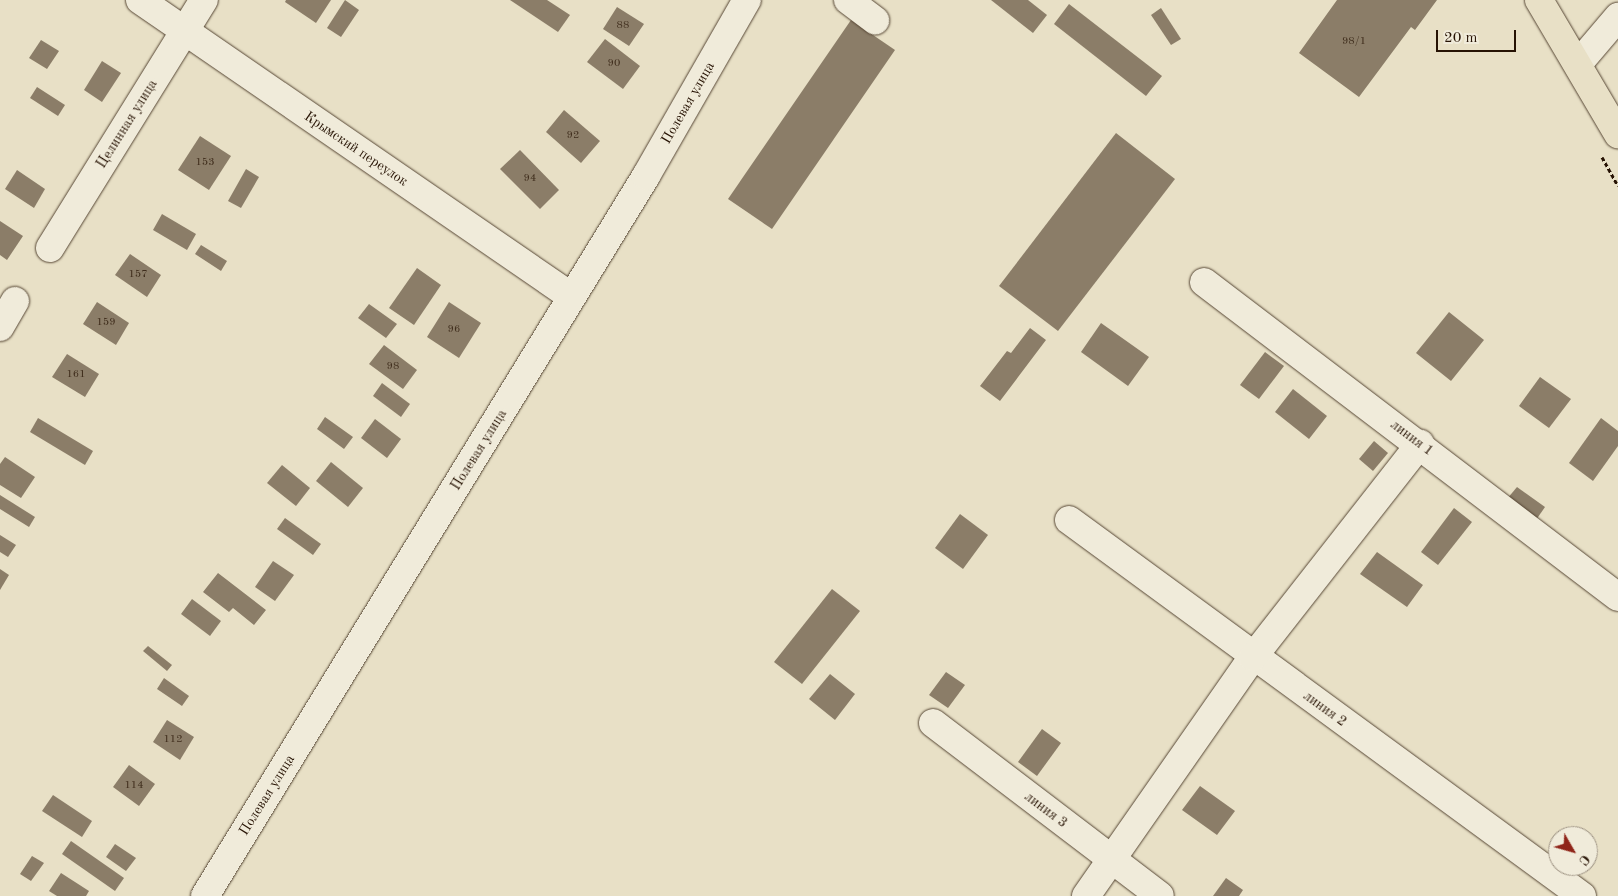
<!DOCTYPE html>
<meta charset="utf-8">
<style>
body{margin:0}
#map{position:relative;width:1618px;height:896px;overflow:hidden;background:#e8e0c6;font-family:"Old Standard TT",serif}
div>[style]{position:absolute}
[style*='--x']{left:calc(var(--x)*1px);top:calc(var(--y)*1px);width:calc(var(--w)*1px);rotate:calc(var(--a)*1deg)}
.building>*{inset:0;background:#8b7d68}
.path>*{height:3px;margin-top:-1.5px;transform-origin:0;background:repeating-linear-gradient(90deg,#261203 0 4px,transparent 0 6.5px)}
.roads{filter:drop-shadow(0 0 1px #564634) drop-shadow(0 0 1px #564634)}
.minor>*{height:28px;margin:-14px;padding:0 14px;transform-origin:14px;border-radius:14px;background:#f0ebda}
.major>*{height:28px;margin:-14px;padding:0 14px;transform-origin:14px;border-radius:14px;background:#e8e0c6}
span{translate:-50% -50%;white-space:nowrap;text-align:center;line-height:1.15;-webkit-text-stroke:4.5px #f0ebda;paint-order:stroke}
.number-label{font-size:11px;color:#3f2d1c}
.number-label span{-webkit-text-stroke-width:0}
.street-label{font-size:14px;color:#261203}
.north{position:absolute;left:1548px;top:826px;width:50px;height:50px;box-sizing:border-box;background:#f0ebda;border:1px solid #9f9484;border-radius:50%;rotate:128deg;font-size:14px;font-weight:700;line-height:20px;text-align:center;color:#261203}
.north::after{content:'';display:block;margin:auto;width:18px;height:22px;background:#8f2418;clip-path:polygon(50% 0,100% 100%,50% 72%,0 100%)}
.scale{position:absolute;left:1436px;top:30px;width:80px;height:22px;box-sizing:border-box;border:2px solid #261203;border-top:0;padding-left:6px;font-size:15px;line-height:18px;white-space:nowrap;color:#261203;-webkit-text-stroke:4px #f0ebda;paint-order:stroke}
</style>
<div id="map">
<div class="building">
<i style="clip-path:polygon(286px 0,331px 0,316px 23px,285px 2px)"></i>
<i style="clip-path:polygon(345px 0,359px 10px,341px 37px,327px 28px)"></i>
<i style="clip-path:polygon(510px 0,547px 0,570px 15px,558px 32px)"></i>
<i style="clip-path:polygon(991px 0,1028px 0,1047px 15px,1033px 33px)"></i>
<i style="clip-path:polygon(1337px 0,1437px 0,1415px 30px,1411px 27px,1359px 97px,1299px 53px)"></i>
<i style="clip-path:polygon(1069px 4px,1162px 76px,1146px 96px,1054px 24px)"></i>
<i style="clip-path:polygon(617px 7px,644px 24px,629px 46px,603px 29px)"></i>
<i style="clip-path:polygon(1161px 8px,1181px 39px,1171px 45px,1151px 15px)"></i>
<i style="clip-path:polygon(851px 20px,895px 50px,772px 229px,728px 199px)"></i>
<i style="clip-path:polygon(605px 39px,640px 66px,623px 89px,587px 62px)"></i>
<i style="clip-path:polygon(41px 40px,59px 51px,47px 69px,29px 58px)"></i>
<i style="clip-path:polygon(102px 61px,121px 73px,102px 102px,84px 90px)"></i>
<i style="clip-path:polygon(37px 87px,65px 105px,58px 116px,30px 98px)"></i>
<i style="clip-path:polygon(564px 110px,600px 141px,581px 163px,546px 132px)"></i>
<i style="clip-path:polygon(1116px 133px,1175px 179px,1058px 331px,999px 286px)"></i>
<i style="clip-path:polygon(200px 136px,231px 156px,209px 190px,178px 170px)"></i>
<i style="clip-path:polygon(520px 150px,559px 190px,540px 209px,500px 169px)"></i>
<i style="clip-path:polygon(246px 169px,259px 177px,241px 208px,228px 201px)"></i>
<i style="clip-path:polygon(17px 170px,45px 189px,34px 208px,5px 189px)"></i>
<i style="clip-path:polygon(162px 214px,196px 234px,187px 250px,153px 230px)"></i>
<i style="clip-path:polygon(0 221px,23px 236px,7px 260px,0 255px)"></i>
<i style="clip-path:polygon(201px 245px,227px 261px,221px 271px,195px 254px)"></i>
<i style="clip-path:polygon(130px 254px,161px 275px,147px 297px,115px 275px)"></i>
<i style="clip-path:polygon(417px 268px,441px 285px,414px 325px,389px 308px)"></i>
<i style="clip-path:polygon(97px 302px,129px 323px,116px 345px,83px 324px)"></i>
<i style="clip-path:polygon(449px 302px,481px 323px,459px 358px,427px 337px)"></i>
<i style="clip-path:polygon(369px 304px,397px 324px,386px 338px,358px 318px)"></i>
<i style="clip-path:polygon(1449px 312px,1484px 340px,1451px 381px,1416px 353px)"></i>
<i style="clip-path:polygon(1101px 323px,1149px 357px,1128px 386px,1081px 352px)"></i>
<i style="clip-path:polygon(1030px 328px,1046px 340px,1000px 401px,980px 386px,1007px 351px,1011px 353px)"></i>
<i style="clip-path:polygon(384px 345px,417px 370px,403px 389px,369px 364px)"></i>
<i style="clip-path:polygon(1265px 352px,1284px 366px,1259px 399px,1240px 385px)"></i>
<i style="clip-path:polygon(67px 354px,99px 374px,85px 397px,52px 377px)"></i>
<i style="clip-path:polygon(1540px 377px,1571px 399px,1549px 428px,1519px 406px)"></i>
<i style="clip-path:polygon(382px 383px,410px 404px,401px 417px,373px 396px)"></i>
<i style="clip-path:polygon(1293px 389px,1327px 416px,1309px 439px,1275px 412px)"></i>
<i style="clip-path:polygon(325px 417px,353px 437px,344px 449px,317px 429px)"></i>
<i style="clip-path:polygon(38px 418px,93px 451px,85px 465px,30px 432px)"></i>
<i style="clip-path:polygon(1601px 418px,1618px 431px,1618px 446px,1593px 481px,1569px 463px)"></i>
<i style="clip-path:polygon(375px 419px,401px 439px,387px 458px,361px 438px)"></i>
<i style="clip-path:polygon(1374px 441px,1388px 453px,1373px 471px,1359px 459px)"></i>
<i style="clip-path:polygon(5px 457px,35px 477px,21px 498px,0 485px,0 464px)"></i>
<i style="clip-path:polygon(331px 462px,363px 488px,348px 507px,316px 481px)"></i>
<i style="clip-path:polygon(282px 465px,310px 488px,296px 506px,267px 483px)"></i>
<i style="clip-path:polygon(1517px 487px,1545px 507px,1536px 520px,1507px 499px)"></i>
<i style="clip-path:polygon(0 495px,35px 517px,29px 527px,0 509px)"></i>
<i style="clip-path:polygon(1454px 508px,1472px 522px,1438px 565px,1421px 552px)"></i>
<i style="clip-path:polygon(960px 514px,988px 535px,963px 569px,935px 548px)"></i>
<i style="clip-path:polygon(285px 518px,321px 544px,313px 555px,277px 529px)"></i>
<i style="clip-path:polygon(0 535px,16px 545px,8px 557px,0 552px)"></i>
<i style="clip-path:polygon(1377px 552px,1423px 585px,1407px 607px,1360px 574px)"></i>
<i style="clip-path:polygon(273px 561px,294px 575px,275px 601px,255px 587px)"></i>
<i style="clip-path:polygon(0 569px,9px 575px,0 590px)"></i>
<i style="clip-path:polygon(218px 573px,266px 610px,254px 625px,233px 608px,229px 612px,203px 592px)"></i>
<i style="clip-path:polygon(832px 589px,860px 611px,802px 684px,774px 662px)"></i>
<i style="clip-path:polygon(192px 599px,221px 621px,210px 636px,181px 614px)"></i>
<i style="clip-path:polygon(148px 646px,172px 665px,167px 671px,143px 651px)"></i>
<i style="clip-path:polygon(946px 672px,965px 685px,948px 708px,929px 695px)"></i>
<i style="clip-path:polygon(830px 674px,855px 694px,835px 720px,809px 699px)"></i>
<i style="clip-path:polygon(164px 678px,189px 696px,182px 706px,157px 689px)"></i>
<i style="clip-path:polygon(167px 720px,194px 737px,180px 760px,153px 742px)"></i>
<i style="clip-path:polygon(1042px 729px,1061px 743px,1037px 776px,1018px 762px)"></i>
<i style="clip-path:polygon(129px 765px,155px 784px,139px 806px,113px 787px)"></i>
<i style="clip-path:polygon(1200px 786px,1235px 811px,1217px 835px,1182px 810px)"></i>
<i style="clip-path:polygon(53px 795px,92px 821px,82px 837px,42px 811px)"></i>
<i style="clip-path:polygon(71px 841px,124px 878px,115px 891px,62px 854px)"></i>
<i style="clip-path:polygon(115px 844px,136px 858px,126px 871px,106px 857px)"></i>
<i style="clip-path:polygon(32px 856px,44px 863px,31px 881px,20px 874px)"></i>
<i style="clip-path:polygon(61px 873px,89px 891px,86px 896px,57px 896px,49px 891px)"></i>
<i style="clip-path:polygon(1226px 878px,1243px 890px,1239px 896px,1213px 896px)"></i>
</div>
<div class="path">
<i style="--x:1602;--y:157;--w:33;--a:61"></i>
</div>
<div class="roads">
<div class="minor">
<i style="--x:140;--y:0;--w:524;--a:34.51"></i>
<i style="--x:848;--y:0;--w:34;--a:37"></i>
<i style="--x:1578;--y:64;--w:62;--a:-49.6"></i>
<i style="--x:50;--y:248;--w:292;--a:-58.2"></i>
<i style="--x:1204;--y:282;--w:520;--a:37.27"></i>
<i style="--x:0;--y:327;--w:30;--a:-60"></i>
<i style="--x:1069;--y:520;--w:636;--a:36.24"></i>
<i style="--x:933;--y:723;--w:285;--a:37.3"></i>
<i style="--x:205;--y:896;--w:844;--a:-58.51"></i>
<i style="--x:646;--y:176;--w:203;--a:-60.2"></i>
<i style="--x:1086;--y:896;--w:292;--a:-55.1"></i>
<i style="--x:1253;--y:657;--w:271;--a:-51.9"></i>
</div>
<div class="major">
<i style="--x:1539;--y:0;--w:156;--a:59.5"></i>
</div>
</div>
<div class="number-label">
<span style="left:623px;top:26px">88</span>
<span style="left:1354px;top:42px">98/1</span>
<span style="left:614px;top:64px">90</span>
<span style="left:573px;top:136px">92</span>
<span style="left:205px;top:163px">153</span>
<span style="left:530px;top:179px">94</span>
<span style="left:138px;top:275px">157</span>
<span style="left:106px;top:323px">159</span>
<span style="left:454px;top:330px">96</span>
<span style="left:393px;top:367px">98</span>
<span style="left:76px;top:375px">161</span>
<span style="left:173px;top:740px">112</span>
<span style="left:134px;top:786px">114</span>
</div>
<div class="street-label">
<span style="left:688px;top:103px;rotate:-60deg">Полевая улица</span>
<span style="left:127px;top:124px;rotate:-58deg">Целинная улица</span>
<span style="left:356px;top:149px;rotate:34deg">Крымский переулок</span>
<span style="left:1412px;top:438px;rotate:37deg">линия 1</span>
<span style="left:479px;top:450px;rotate:-58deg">Полевая улица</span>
<span style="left:1325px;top:709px;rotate:36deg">линия 2</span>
<span style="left:267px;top:795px;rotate:-58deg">Полевая улица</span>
<span style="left:1046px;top:810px;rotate:37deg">линия 3</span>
</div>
<div class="north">С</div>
<div class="scale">20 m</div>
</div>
